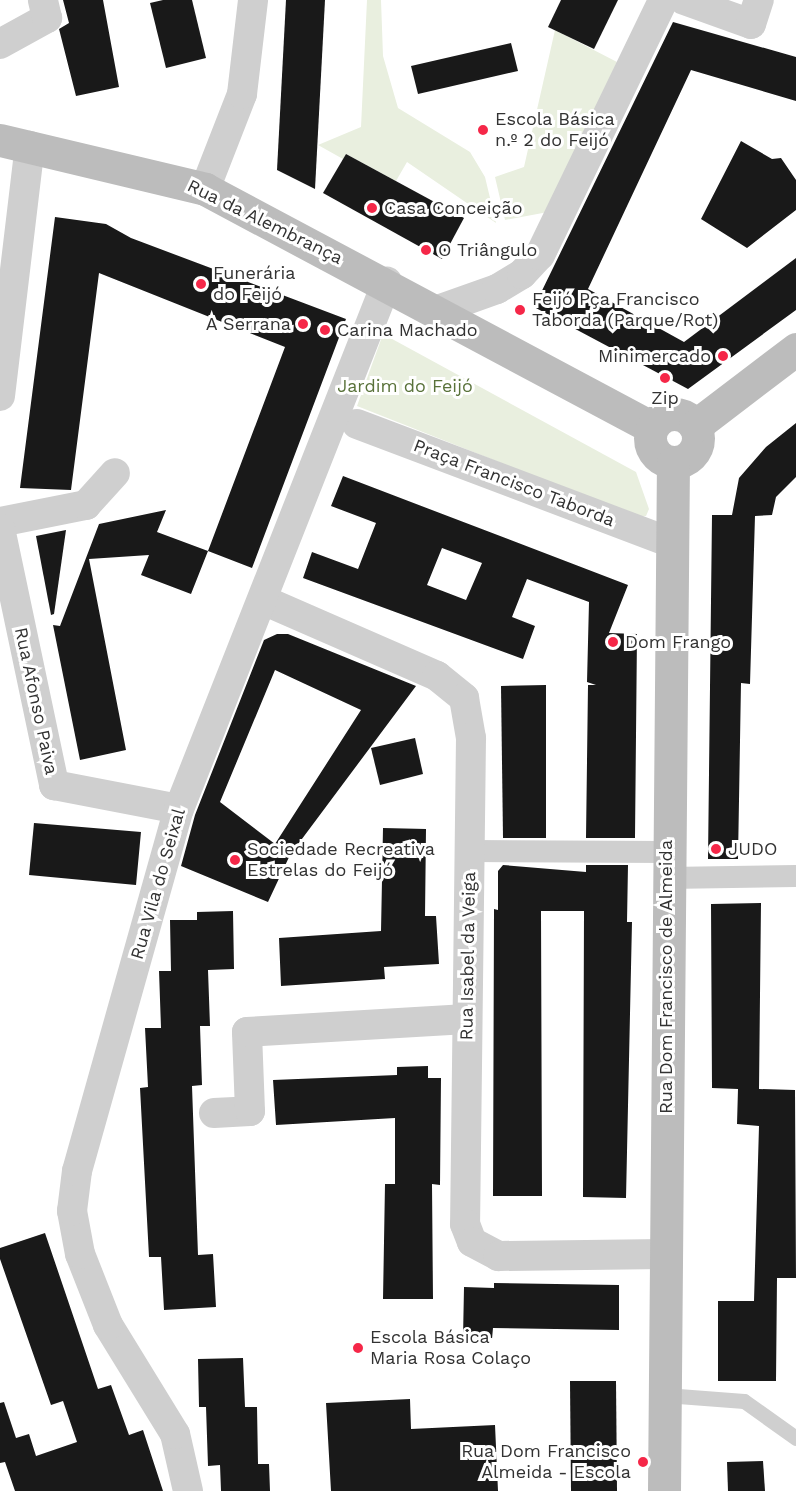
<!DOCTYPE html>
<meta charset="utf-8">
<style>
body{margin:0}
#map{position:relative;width:796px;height:1491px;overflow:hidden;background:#fff;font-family:"Work Sans",sans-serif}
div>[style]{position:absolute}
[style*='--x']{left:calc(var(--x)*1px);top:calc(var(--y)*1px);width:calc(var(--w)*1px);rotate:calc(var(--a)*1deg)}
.green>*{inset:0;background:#e9efdf}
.building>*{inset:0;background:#191919}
.service>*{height:15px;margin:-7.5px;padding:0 7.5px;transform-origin:7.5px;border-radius:7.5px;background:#cfcfcf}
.pedestrian>*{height:22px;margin:-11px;padding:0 11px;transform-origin:11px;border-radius:11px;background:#cfcfcf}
.minor>*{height:30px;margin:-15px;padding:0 15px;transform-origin:15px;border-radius:15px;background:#cfcfcf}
.secondary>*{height:33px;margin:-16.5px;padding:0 16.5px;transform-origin:16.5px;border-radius:16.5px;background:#bcbcbc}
.secondary>.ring{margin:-16.5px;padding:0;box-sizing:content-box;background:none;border:33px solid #bcbcbc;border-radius:50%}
.dots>*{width:16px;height:16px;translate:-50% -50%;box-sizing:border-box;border:3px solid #fff;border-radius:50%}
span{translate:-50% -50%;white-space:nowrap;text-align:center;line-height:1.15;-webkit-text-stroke:6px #fff;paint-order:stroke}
.poi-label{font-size:18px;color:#323232}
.left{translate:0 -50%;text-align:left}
.right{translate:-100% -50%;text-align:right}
.street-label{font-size:18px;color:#323232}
.park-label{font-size:18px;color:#59723a}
</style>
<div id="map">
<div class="green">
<i style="clip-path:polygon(367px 0,381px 0,383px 56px,398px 108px,470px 152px,485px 177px,496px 223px,407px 162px,396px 181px,346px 154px,343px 159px,318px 145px,361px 127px)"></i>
<i style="clip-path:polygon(555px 30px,617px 62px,548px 212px,505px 220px,495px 177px,524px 167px)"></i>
<i style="clip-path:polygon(383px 334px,636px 472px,649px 509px,646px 516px,638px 517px,357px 406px)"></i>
</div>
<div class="building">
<i style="clip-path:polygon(63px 0,103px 0,119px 87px,76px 96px,59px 29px,69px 23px)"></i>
<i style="clip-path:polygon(163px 0,192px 0,206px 58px,166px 68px,150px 3px)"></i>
<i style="clip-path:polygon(286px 0,325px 0,315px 189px,277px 170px)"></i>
<i style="clip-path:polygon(561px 0,618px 0,594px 49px,548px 27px)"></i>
<i style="clip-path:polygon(673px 22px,796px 57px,796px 101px,691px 70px,588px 289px,684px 342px,796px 258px,796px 310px,688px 389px,534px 307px)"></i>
<i style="clip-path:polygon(511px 43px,518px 71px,418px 94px,411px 66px)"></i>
<i style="clip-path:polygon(741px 141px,772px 159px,781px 158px,796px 180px,796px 210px,747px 248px,701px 219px)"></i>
<i style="clip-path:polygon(346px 154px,464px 218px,442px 259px,323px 193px)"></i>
<i style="clip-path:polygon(55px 217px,106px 224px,131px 238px,346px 319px,252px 568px,208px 551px,285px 347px,99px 273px,71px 490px,20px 488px)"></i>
<i style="clip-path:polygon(796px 423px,796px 477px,776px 497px,772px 515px,755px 516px,750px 684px,741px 683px,738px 859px,708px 859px,712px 515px,732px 515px,739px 478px,766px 447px)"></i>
<i style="clip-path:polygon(evenodd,343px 476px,628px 585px,609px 633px,637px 634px,635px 838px,586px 838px,588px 685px,596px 685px,587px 682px,589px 602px,527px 579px,512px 617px,535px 626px,523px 659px,303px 578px,312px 552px,358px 569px,376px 523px,331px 506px,343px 476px,442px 548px,482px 563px,466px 600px,427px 585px,442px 548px)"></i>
<i style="clip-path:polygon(166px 510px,157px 532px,208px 551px,191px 594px,141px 575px,149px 555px,89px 559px,126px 750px,80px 760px,53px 625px,60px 626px,99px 524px)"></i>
<i style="clip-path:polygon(66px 530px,54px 614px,51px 615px,36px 536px)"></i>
<i style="clip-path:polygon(evenodd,277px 634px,288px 634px,416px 686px,290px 855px,268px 902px,181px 866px,195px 815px,264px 640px,277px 634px,275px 670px,361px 710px,275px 844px,220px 802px,275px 670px)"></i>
<i style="clip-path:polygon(546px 685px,546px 838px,503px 838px,501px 686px)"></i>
<i style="clip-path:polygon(415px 738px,423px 774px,380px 785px,371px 748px)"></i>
<i style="clip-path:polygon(34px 823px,141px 832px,136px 885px,29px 875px)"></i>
<i style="clip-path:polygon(383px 828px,426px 829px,425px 916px,436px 916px,439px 964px,384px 967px,385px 979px,281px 986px,279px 938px,381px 931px)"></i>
<i style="clip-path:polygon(503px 865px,586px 872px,586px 865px,628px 865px,627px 922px,632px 922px,626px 1198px,583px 1197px,584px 911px,541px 911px,542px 1196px,493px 1196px,494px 909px,498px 910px,498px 871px)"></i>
<i style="clip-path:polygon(761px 903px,759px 1089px,795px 1090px,796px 1278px,777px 1278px,776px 1381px,718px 1381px,718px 1301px,754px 1301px,759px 1126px,737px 1124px,738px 1089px,712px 1088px,711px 904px)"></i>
<i style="clip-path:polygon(233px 911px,234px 969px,208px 970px,210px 1026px,200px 1026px,202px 1085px,192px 1086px,198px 1255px,213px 1254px,216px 1307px,164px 1310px,161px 1257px,149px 1257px,140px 1088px,148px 1087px,145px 1028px,161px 1028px,159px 971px,171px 971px,170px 920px,197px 920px,197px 912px)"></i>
<i style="clip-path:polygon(428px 1066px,428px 1078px,441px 1078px,440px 1185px,432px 1184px,433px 1299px,383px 1299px,385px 1184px,395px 1184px,395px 1118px,276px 1125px,273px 1080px,397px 1075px,397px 1067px)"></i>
<i style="clip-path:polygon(45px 1233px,98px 1389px,111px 1385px,129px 1435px,143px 1430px,163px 1491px,15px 1491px,5px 1462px,0 1463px,0 1403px,4px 1402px,16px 1438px,29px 1434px,36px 1456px,77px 1442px,63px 1401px,51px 1405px,0 1259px,0 1248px)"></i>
<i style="clip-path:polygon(494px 1283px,619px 1285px,619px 1330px,493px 1328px,492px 1339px,463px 1338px,464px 1287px,494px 1288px)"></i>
<i style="clip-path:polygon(243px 1358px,245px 1407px,257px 1407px,258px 1464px,269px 1464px,270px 1491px,221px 1491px,220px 1465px,208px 1466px,206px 1407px,199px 1407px,198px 1359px)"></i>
<i style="clip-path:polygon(570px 1381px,616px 1381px,617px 1491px,571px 1491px)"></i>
<i style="clip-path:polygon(410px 1399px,411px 1429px,495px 1425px,498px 1491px,331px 1491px,326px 1403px)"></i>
<i style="clip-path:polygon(763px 1461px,765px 1491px,728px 1491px,727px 1462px)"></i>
</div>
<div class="service">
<i style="--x:665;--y:1395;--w:79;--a:4.3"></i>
<i style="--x:744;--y:1401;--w:64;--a:35.4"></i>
</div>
<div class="pedestrian">
<i style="--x:470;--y:851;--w:197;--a:0.3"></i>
<i style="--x:668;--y:878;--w:128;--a:-0.9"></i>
</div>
<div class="minor">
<i style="--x:684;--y:0;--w:71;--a:19.7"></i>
<i style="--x:751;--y:24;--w:25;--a:-72"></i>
<i style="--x:0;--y:44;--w:54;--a:-29"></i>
<i style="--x:47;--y:18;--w:18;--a:-103"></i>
<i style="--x:205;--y:189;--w:102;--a:-68.7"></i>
<i style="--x:242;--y:94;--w:95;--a:-83.3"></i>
<i style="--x:438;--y:310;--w:63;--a:-19.6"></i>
<i style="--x:497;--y:289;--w:29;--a:-31"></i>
<i style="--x:522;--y:274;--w:26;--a:-47"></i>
<i style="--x:540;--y:255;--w:283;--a:-64.2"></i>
<i style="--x:0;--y:396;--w:252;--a:-83.2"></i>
<i style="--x:357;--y:424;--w:337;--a:20.7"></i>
<i style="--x:0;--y:522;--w:88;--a:-11.2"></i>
<i style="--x:86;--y:505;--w:43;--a:-47.8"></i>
<i style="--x:0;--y:528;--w:263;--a:78.1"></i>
<i style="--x:54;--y:785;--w:127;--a:10.9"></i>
<i style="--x:263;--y:600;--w:190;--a:23.6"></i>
<i style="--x:437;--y:676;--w:35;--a:39"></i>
<i style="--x:464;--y:698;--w:41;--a:80.1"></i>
<i style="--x:471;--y:738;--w:486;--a:90.7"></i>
<i style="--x:465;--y:1224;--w:19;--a:69"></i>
<i style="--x:472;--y:1242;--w:30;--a:28"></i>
<i style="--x:498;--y:1256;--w:166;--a:-0.7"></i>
<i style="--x:214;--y:1113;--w:36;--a:-3"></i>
<i style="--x:250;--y:1111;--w:79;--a:-92.2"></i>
<i style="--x:247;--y:1032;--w:220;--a:-3.4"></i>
<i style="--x:188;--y:1491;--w:58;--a:-102.8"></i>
<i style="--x:175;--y:1434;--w:128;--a:-121.6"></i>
<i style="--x:108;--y:1325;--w:76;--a:-111.5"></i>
<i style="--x:80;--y:1254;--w:44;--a:-100.5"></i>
<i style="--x:72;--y:1211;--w:40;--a:-82.9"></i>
<i style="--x:77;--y:1171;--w:376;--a:-74.3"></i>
<i style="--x:179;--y:809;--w:567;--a:-68.46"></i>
</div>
<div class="secondary">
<i style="--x:0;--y:140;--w:211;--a:13.4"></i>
<i style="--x:205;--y:189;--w:506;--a:28.09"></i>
<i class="ring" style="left:650px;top:414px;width:15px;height:15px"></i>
<i style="--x:695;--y:426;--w:127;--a:-37.3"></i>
<i style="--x:664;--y:1491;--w:1028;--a:-89.5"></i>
</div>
<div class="dots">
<i style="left:483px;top:130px;background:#f52748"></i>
<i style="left:372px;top:208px;background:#f52748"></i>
<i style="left:426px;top:250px;background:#f52748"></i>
<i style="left:201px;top:284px;background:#f52748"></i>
<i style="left:520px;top:310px;background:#f52748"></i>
<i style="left:303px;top:324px;background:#f52748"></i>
<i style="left:325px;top:330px;background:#f52748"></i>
<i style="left:723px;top:356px;background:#f52748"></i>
<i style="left:665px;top:378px;background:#f52748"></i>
<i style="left:613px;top:642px;background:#f52748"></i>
<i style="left:716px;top:849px;background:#f52748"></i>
<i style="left:235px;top:860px;background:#f52748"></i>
<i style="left:358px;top:1348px;background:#f52748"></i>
<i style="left:643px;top:1462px;background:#f52748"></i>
</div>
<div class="poi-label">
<span class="left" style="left:495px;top:130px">Escola Básica<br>n.º 2 do Feijó</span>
<span class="left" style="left:384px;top:208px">Casa Conceição</span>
<span class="left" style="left:438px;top:250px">O Triângulo</span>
<span class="left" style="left:213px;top:284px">Funerária<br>do Feijó</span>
<span class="left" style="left:532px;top:310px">Feijó Pça Francisco<br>Taborda (Parque/Rot)</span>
<span class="right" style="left:291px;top:324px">A Serrana</span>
<span class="left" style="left:337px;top:330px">Carina Machado</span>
<span class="right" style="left:711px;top:356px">Minimercado</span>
<span style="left:665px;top:398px">Zip</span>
<span class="left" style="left:625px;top:642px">Dom Frango</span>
<span class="left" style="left:728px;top:849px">JUDO</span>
<span class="left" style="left:247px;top:860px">Sociedade Recreativa<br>Estrelas do Feijó</span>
<span class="left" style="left:370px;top:1348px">Escola Básica<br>Maria Rosa Colaço</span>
<span class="right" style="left:631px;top:1462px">Rua Dom Francisco<br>Almeida - Escola</span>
</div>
<div class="street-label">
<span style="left:265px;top:222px;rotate:26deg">Rua da Alembrança</span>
<span style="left:514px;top:483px;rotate:21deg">Praça Francisco Taborda</span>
<span style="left:36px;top:701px;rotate:78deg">Rua Afonso Paiva</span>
<span style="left:158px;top:884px;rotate:-74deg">Rua Vila do Seixal</span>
<span style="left:468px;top:956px;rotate:-89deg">Rua Isabel da Veiga</span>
<span style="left:666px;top:977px;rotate:-90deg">Rua Dom Francisco de Almeida</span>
</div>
<div class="park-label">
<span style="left:405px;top:386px">Jardim do Feijó</span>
</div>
</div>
